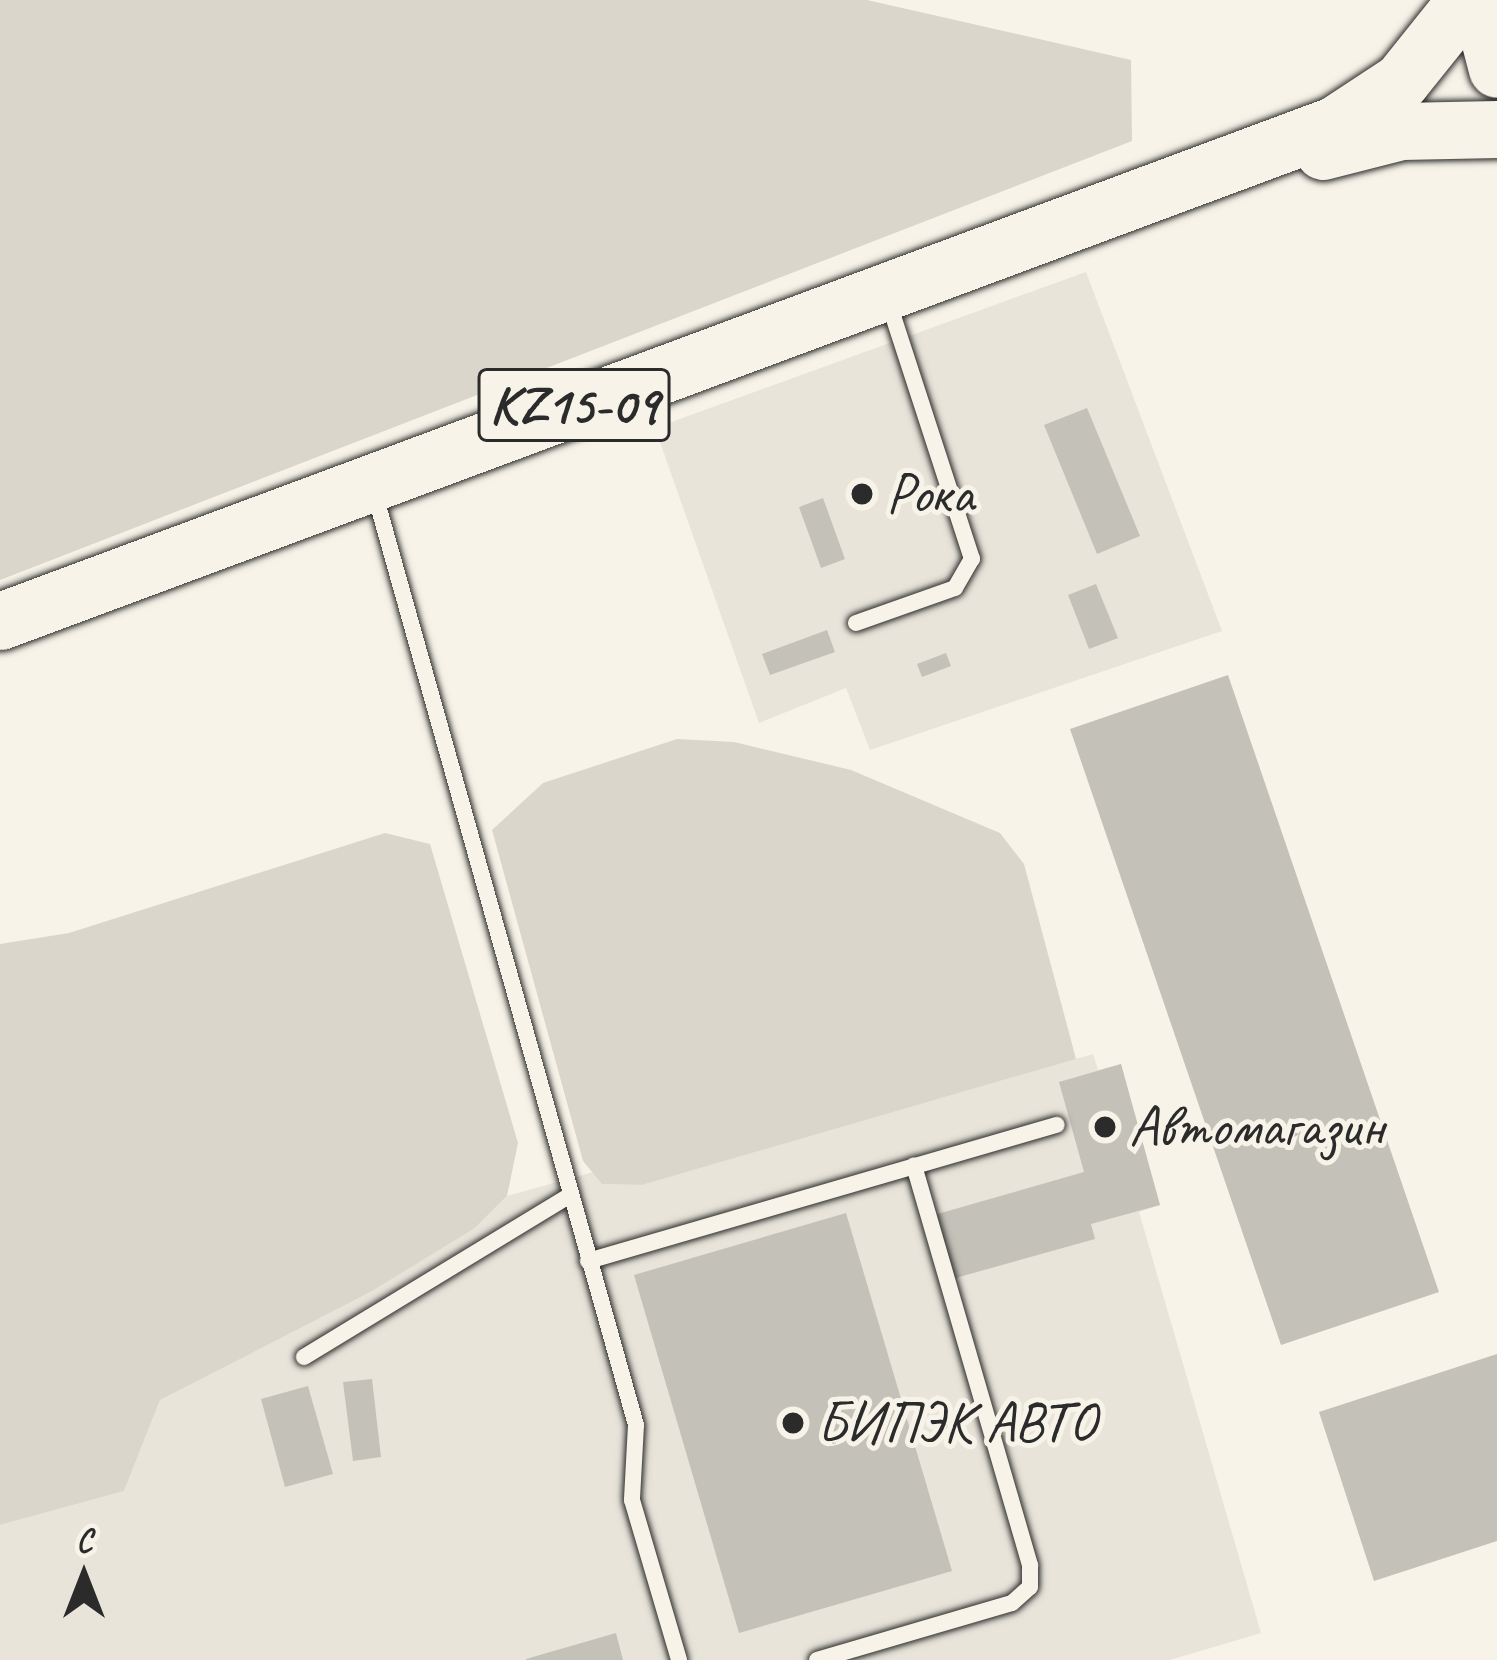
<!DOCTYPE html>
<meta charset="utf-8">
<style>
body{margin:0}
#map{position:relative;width:1497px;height:1660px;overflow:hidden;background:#f7f3e8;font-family:Caveat,sans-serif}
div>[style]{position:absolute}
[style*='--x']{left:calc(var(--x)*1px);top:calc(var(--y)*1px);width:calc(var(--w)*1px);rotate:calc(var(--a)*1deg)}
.built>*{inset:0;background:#e8e4da}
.green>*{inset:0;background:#dad6cc}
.building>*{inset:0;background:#c4c1b9}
.roads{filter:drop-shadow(0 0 3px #2b2b2b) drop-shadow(0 0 3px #2b2b2b)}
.lane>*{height:16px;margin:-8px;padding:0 8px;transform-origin:8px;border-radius:8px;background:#f7f3e8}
.highway>*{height:57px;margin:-28.5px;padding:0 28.5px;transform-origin:28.5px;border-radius:28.5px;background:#f7f3e8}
.dots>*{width:33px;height:33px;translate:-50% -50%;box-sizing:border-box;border:6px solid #f7f3e8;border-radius:50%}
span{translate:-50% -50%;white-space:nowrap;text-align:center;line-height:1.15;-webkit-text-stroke:10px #f7f3e8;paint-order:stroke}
.shield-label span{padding:3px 9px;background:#f7f3e8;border:3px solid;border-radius:9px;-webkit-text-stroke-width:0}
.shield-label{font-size:54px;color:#2b2b2b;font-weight:700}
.poi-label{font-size:57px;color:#2b2b2b}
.left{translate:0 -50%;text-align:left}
.north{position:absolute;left:24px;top:1516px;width:120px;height:120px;-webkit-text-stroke:9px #f7f3e8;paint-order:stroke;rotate:0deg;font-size:33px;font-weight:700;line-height:48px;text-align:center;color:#2b2b2b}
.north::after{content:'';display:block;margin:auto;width:42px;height:54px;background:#2b2b2b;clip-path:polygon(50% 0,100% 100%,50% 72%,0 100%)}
</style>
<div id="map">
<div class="built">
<i style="clip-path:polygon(1086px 272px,1222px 631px,870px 750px,846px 688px,759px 723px,655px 428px)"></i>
<i style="clip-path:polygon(1093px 1054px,1098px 1070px,1121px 1064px,1160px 1205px,1139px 1212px,1261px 1633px,1170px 1660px,0 1660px,0 1525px,124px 1491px,160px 1400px,475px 1228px,507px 1196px,593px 1172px,603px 1184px,642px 1185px)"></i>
</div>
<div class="green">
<i style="clip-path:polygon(0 0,867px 0,1131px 60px,1132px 141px,0 580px)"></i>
<i style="clip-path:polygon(677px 739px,734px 742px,851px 770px,1000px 833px,1024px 864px,1076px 1059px,642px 1185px,602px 1184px,583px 1161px,492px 830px,543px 783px)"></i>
<i style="clip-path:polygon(385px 833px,430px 844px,518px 1143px,507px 1196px,475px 1228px,372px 1291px,160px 1400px,124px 1491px,0 1525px,0 944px,69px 933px)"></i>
</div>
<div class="building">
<i style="clip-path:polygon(1087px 408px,1140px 536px,1097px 554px,1044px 425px)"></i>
<i style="clip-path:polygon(823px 498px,845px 559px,821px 568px,799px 507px)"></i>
<i style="clip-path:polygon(1096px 584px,1118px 638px,1089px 649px,1068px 595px)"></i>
<i style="clip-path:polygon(827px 630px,835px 652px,770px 675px,762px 654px)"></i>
<i style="clip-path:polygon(946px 653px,951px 666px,922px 677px,917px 664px)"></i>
<i style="clip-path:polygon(1228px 675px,1439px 1292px,1281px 1345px,1070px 729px)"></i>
<i style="clip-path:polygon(1121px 1064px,1160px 1205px,1091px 1224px,1095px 1239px,952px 1279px,934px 1215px,1084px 1172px,1059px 1082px)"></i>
<i style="clip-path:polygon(846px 1213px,952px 1571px,739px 1633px,634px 1275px)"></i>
<i style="clip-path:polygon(1497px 1354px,1497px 1541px,1374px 1581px,1319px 1412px)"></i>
<i style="clip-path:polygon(372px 1379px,381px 1457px,353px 1461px,343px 1382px)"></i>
<i style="clip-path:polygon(308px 1386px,333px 1474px,285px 1487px,261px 1399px)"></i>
<i style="clip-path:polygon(616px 1633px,623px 1660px,526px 1660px,526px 1659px)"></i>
</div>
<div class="roads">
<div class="lane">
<i style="--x:374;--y:491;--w:970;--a:74.33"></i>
<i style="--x:636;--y:1425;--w:75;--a:93.1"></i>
<i style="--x:632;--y:1500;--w:167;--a:73.6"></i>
<i style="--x:856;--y:623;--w:105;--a:-19.5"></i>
<i style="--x:955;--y:588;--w:34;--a:-60"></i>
<i style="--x:972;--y:559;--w:274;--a:-108"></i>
<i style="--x:588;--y:1261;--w:488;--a:-16.2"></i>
<i style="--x:304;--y:1357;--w:311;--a:-31.3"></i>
<i style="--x:817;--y:1660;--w:203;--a:-16.3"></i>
<i style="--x:1012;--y:1603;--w:24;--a:-42"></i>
<i style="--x:1030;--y:1587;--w:22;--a:-90"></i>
<i style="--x:1030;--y:1565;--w:416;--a:-106.2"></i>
</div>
<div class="highway">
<i style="--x:1479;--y:0;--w:71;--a:75.4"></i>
<i style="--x:1323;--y:151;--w:81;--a:-14.4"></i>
<i style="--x:1401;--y:131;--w:96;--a:-1.2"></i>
<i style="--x:0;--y:621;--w:1423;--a:-20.4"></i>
<i style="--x:1334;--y:125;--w:80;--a:-33.3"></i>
<i style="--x:1401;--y:81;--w:104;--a:-51.3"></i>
</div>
</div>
<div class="dots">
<i style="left:862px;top:494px;background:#2b2b2b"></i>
<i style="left:1105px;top:1127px;background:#2b2b2b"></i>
<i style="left:793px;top:1423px;background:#2b2b2b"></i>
</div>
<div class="shield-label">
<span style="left:574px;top:405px">KZ15-09</span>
</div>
<div class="poi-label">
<span class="left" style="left:886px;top:494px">Рока</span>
<span class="left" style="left:1129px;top:1127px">Автомагазин</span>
<span class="left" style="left:817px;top:1423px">БИПЭК АВТО</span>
</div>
<div class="north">С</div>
</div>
